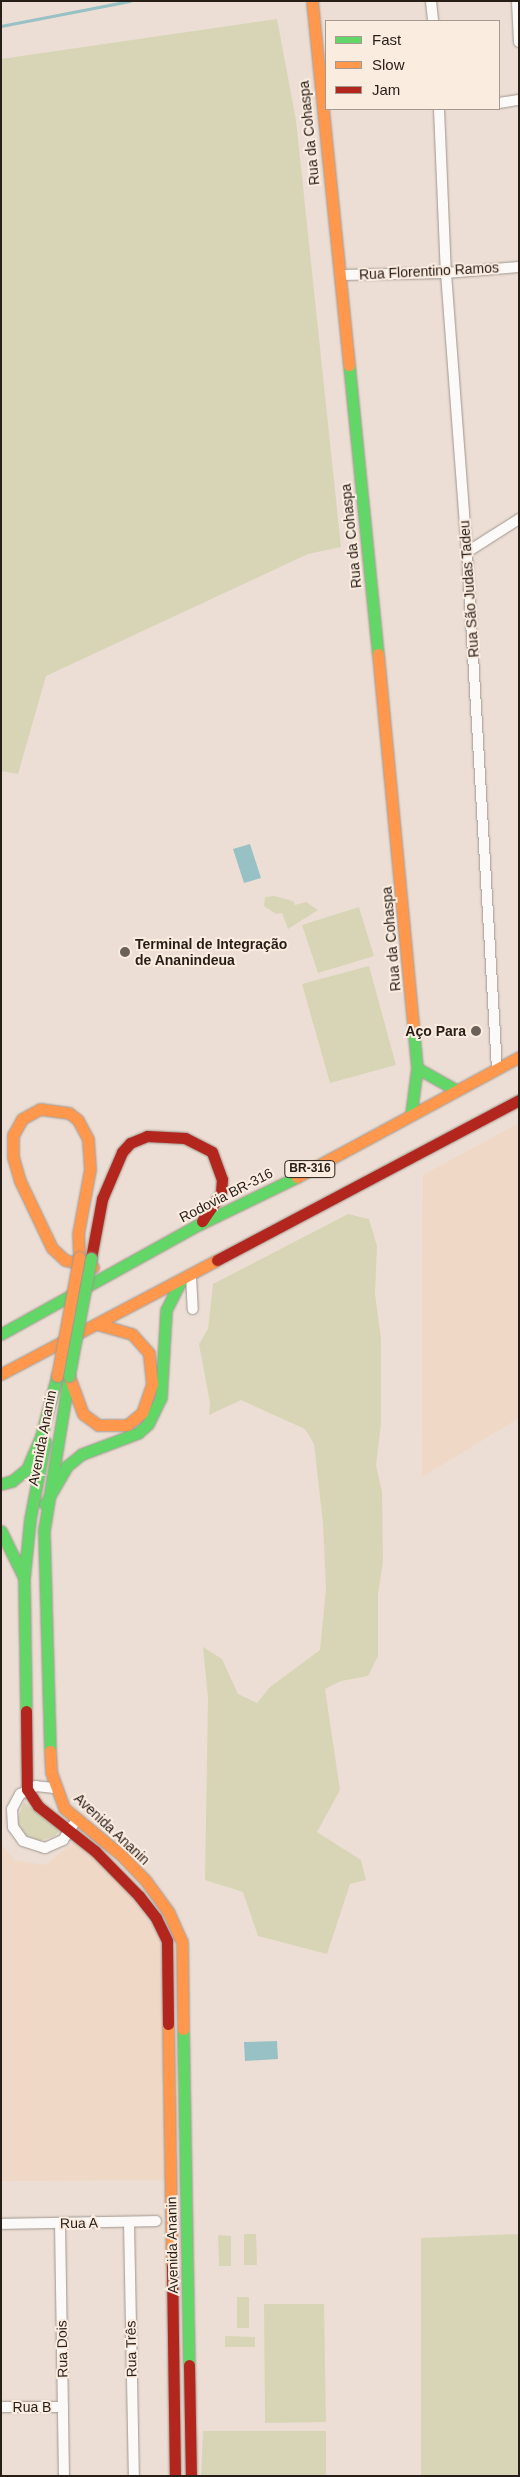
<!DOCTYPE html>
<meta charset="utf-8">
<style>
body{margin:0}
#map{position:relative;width:520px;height:2477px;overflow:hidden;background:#ecded4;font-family:Helvetica,sans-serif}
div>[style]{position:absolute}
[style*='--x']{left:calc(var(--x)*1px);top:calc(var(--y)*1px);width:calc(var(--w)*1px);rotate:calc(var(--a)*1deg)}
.built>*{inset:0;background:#f0d8c6}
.green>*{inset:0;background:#d8d5b6}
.water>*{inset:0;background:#98c1c5}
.stream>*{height:2.5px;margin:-1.25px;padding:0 1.25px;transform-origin:1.25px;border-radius:1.25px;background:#98c1c5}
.roads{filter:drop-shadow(0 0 1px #a0968e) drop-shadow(0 0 1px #a0968e)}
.street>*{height:10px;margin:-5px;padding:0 5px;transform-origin:5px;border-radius:5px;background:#fcfaf9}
.fast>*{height:11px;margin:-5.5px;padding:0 5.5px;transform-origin:5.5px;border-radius:5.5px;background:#63d668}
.slow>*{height:11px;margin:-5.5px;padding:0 5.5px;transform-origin:5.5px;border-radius:5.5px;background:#ff974d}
.jam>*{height:11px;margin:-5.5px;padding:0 5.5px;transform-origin:5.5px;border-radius:5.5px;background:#b3261e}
.bridges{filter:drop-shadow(0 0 1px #a0968e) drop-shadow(0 0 1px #a0968e)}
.fast-bridge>*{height:11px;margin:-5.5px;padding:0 5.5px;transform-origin:5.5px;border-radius:5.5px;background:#63d668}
.slow-bridge>*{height:11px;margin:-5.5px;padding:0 5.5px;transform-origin:5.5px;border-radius:5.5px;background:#ff974d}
.dots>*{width:14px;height:14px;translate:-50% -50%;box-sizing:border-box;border:2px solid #fbece0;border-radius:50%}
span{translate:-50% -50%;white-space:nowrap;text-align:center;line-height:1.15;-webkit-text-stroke:4px #fbece0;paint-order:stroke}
.shield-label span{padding:1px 4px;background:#fbece0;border:1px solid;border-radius:4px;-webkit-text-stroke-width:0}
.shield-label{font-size:12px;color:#271e17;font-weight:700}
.street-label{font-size:14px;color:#271e17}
.poi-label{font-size:14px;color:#271e17;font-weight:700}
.left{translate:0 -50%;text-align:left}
.right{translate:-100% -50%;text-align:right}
.frame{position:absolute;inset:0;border:2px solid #271e17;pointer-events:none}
.legend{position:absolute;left:325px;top:20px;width:175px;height:90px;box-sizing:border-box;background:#fbece0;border:1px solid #a69a90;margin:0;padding:6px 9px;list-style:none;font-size:15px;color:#271e17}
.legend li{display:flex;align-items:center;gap:10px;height:25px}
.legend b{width:25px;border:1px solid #a69a90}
</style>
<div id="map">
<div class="built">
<i style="clip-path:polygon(519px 1123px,519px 1418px,422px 1477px,423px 1175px)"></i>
<i style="clip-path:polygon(76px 1841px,128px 1891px,161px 1940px,168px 2180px,1px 2181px,1px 1844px,15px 1860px,45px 1865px)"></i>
</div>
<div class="green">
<i style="clip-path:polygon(277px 19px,296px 120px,341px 547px,308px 554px,46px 676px,18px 774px,1px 771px,1px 59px)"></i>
<i style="clip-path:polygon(274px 896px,293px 901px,295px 905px,306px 902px,318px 910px,288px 929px,282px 913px,276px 914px,264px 906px,265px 897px)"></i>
<i style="clip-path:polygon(359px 907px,374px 956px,318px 973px,302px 925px)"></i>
<i style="clip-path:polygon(369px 966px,396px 1065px,330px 1083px,302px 984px)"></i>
<i style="clip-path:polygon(348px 1214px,369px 1219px,377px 1246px,375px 1294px,381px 1338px,381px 1424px,376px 1465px,382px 1492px,383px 1562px,378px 1594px,378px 1656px,368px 1676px,341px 1681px,325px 1689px,340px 1790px,317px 1832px,361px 1860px,366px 1880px,350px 1884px,327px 1954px,258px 1936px,243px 1892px,205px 1880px,208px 1698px,203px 1647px,222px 1659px,238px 1694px,257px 1703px,270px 1687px,320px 1650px,326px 1588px,323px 1523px,314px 1444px,305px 1429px,241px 1400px,209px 1415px,210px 1403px,199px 1344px,208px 1329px,213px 1284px)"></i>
<i style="clip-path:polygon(24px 1802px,59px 1831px,55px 1836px,36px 1842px,24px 1835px,17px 1820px)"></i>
<i style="clip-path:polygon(244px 2234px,256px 2234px,257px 2265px,244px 2265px)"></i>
<i style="clip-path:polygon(519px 2234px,519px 2476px,421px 2476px,421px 2238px)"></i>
<i style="clip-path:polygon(218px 2235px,231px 2236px,231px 2266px,219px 2266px)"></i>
<i style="clip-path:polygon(237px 2297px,249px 2297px,249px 2328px,237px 2328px)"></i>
<i style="clip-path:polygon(264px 2304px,324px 2304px,326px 2422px,265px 2423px)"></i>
<i style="clip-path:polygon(225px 2336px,255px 2337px,255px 2347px,225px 2347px)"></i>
<i style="clip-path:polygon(203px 2431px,326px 2431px,326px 2476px,201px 2476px)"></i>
</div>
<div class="water">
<i style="clip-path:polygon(250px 844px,261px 878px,244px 883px,233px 849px)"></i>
<i style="clip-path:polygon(277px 2041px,278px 2059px,245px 2061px,244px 2042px)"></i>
</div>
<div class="stream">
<i style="--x:1;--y:26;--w:131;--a:-11"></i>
</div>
<div class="roads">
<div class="street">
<i style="--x:431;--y:1;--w:20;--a:84"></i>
<i style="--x:517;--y:1;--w:41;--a:87.2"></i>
<i style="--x:499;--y:103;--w:20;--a:-9"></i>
<i style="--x:439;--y:109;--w:164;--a:87.6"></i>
<i style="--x:446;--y:273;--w:280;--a:85.7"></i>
<i style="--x:467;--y:552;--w:518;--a:86.68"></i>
<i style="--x:340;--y:275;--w:106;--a:-1.1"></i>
<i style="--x:446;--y:273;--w:73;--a:-4.7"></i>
<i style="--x:467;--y:552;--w:62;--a:-32.4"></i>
<i style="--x:191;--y:1276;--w:33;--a:87"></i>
<i style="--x:54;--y:1788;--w:18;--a:-174"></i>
<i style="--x:36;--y:1786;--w:18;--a:153"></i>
<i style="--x:20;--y:1794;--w:17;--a:118"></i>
<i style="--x:12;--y:1809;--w:18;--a:87"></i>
<i style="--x:13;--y:1827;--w:17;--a:54"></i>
<i style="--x:23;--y:1841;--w:23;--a:18"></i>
<i style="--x:45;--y:1848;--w:20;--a:-24"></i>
<i style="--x:63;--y:1840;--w:18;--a:-56"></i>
<i style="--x:129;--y:2222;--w:254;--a:88.9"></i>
<i style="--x:60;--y:2223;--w:253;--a:89.1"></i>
<i style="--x:1;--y:2224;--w:155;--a:-1.1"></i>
<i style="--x:1;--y:2407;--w:62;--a:0"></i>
</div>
<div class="fast">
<i style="--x:349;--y:365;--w:290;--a:84.3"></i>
<i style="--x:417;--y:1068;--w:45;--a:29.4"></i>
<i style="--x:411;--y:1114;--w:46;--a:-82.6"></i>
<i style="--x:417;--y:1068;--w:42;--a:-95.4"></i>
<i style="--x:1;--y:1334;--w:225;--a:-29"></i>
<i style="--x:198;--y:1225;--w:110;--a:-25.9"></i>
<i style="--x:1;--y:1484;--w:11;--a:-15"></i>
<i style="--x:12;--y:1481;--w:19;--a:-39"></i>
<i style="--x:27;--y:1469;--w:36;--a:-67"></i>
<i style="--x:41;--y:1436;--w:62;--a:-75.1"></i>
<i style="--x:45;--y:1504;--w:44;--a:-59.9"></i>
<i style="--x:67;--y:1466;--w:19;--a:-39"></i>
<i style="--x:82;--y:1454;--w:60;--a:-20.6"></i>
<i style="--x:138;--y:1433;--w:13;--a:-42"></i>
<i style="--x:148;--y:1424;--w:30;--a:-64"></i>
<i style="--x:161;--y:1397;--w:87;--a:-86.7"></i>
<i style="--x:166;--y:1310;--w:33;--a:-63"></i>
<i style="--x:1;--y:1531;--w:52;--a:63.9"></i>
<i style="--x:26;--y:1711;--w:133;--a:-90.9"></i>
<i style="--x:24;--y:1578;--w:59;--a:-84.2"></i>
<i style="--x:30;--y:1519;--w:79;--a:-79.1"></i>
<i style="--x:50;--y:1751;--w:221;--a:-91.6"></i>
<i style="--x:44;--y:1530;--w:156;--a:-80.8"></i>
<i style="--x:183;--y:2029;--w:336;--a:89"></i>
</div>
<div class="slow">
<i style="--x:312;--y:1;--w:366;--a:84.2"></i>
<i style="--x:378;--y:654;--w:374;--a:84.6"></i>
<i style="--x:297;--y:1177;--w:252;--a:-28.4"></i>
<i style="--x:79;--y:1257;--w:23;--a:-92"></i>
<i style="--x:78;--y:1234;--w:66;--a:-79.5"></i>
<i style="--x:90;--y:1169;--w:30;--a:-94"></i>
<i style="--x:88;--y:1139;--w:21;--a:-118"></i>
<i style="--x:78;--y:1120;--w:11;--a:-142"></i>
<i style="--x:69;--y:1113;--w:29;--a:-172"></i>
<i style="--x:40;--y:1109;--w:21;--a:151"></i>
<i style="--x:22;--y:1119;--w:18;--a:119"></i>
<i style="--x:13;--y:1135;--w:22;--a:90"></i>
<i style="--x:13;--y:1157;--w:25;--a:74"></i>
<i style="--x:20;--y:1181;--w:74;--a:64.5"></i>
<i style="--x:52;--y:1248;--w:18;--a:43"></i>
<i style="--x:65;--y:1260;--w:29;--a:14"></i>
<i style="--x:1;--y:1374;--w:244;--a:-27.8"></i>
<i style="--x:69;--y:1376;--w:40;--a:69.8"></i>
<i style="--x:83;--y:1414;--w:19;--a:36"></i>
<i style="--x:98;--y:1425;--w:29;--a:0"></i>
<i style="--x:127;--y:1425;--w:19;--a:-39"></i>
<i style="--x:142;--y:1413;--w:31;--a:-71"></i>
<i style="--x:152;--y:1384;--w:31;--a:-96"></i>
<i style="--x:149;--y:1353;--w:25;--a:-132"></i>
<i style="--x:132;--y:1334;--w:35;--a:-164"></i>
<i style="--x:50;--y:1751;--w:21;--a:87"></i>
<i style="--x:51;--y:1772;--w:38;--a:70"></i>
<i style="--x:64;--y:1808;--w:74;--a:39.5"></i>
<i style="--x:121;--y:1855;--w:36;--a:46"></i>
<i style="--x:146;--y:1881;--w:39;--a:54"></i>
<i style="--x:169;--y:1913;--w:32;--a:66"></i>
<i style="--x:182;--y:1942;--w:87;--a:89.3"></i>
<i style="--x:168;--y:2024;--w:242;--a:89.1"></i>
</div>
<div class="jam">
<i style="--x:102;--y:1199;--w:51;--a:-66.9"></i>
<i style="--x:122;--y:1152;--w:12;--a:-48"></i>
<i style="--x:130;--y:1143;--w:18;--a:-22"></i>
<i style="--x:147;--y:1136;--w:38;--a:3"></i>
<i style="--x:185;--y:1138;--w:30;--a:27"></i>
<i style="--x:212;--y:1152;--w:29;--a:70"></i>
<i style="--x:222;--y:1179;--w:14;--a:94"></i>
<i style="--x:221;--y:1193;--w:34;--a:124"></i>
<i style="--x:91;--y:1258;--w:60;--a:-79.4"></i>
<i style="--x:217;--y:1260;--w:342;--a:-27.9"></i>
<i style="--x:26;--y:1711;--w:78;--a:89.3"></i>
<i style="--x:27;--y:1789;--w:20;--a:57"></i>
<i style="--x:38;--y:1806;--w:73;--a:38.3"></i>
<i style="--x:95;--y:1851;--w:63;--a:45.6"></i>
<i style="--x:139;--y:1896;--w:28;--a:52"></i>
<i style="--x:156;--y:1918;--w:25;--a:64"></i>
<i style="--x:167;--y:1941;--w:83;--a:89.3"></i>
<i style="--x:172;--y:2266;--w:210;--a:89.2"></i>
<i style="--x:189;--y:2365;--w:111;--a:89"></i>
</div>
</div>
<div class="bridges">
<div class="fast-bridge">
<i style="--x:69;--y:1376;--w:120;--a:-79.4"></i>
</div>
<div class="slow-bridge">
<i style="--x:57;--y:1376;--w:121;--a:-79.5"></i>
</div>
</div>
<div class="dots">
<i style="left:125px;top:952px;background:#6c6159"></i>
<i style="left:476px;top:1031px;background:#6c6159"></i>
</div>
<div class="shield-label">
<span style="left:310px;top:1169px">BR-316</span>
</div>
<div class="street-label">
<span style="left:309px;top:133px;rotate:-96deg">Rua da Cohaspa</span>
<span style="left:429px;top:271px;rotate:-3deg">Rua Florentino Ramos</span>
<span style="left:351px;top:536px;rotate:-96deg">Rua da Cohaspa</span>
<span style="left:469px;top:589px;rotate:-94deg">Rua São Judas Tadeu</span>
<span style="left:391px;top:939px;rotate:-95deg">Rua da Cohaspa</span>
<span style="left:226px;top:1195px;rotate:-27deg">Rodovia BR-316</span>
<span style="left:42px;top:1438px;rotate:-79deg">Avenida Ananin</span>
<span style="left:112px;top:1829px;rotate:43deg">Avenida Ananin</span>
<span style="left:79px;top:2223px;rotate:-1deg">Rua A</span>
<span style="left:172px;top:2245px;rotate:-91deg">Avenida Ananin</span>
<span style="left:62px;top:2349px;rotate:-91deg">Rua Dois</span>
<span style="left:131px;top:2349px;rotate:-91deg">Rua Três</span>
<span style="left:32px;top:2407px">Rua B</span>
</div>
<div class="poi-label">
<span class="left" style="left:135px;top:952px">Terminal de Integração<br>de Ananindeua</span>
<span class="right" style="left:466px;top:1031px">Aço Para</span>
</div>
<div class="frame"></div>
<ul class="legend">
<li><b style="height:6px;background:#63d668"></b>Fast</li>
<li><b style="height:6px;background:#ff974d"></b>Slow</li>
<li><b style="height:6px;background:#b3261e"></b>Jam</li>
</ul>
</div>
